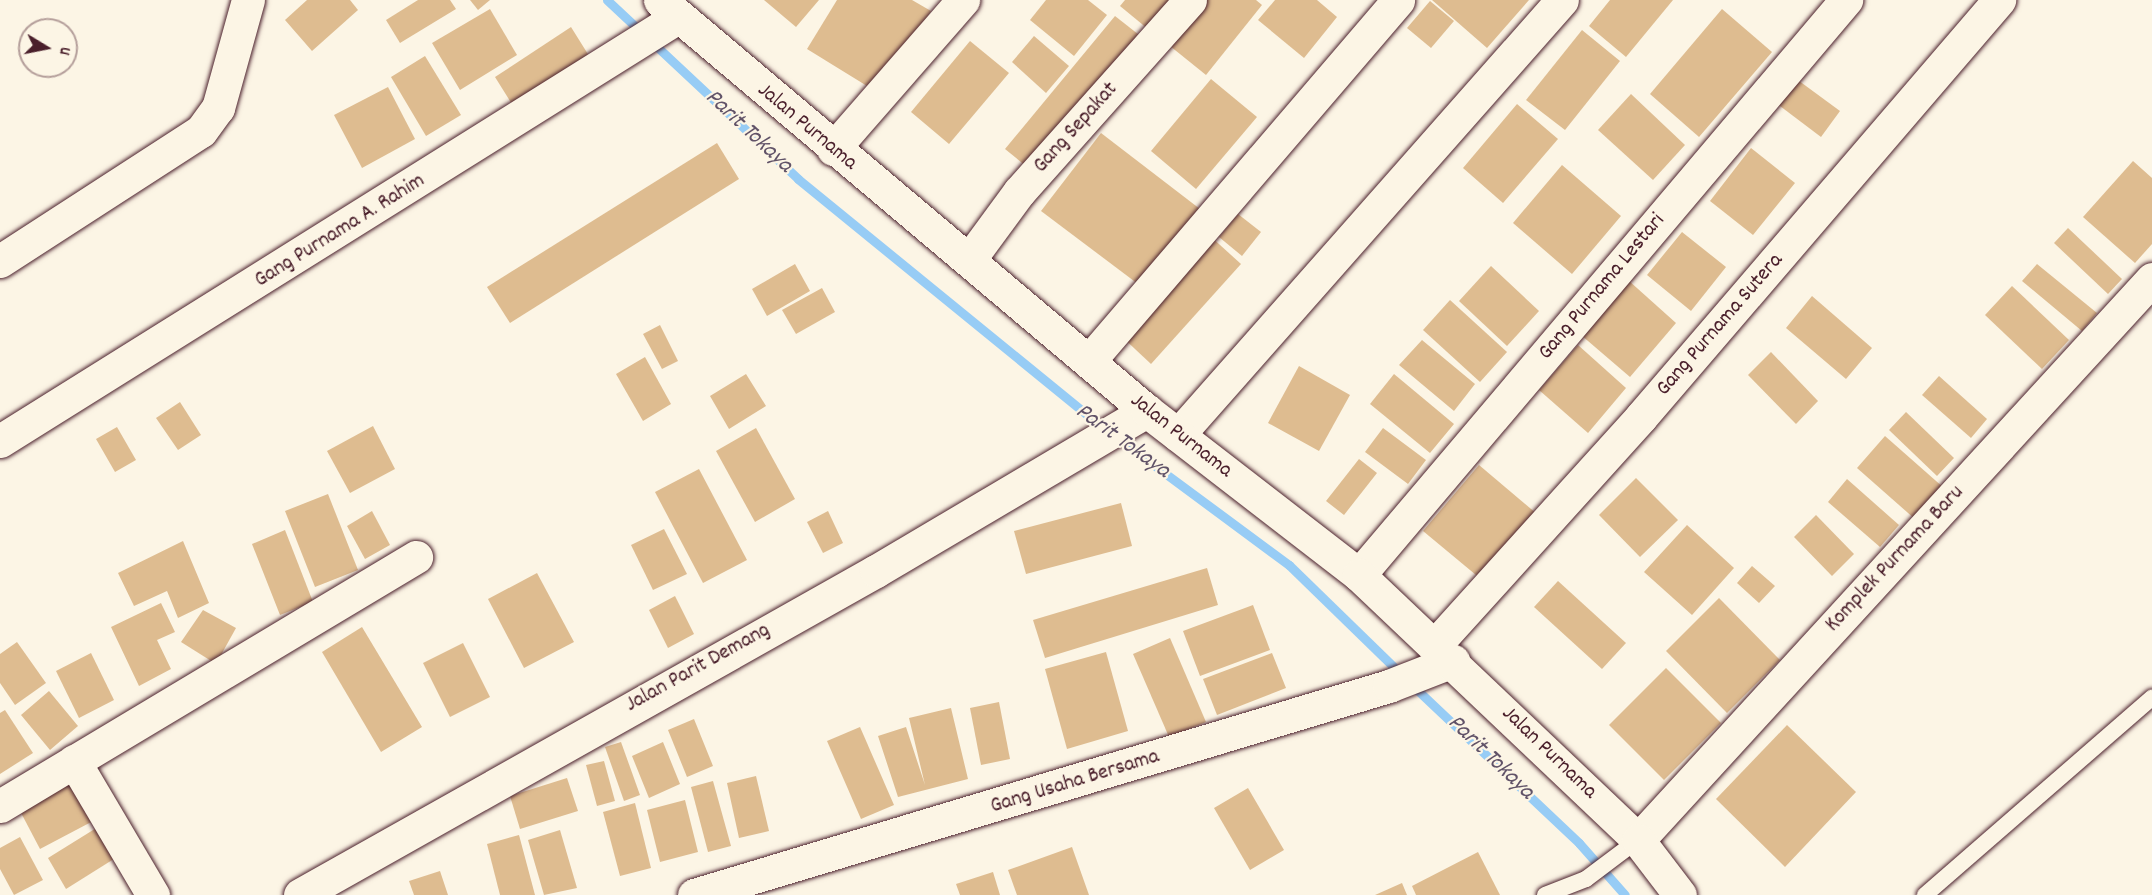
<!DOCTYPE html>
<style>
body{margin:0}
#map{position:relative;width:2152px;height:895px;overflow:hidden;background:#fcf5e5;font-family:Dekko,sans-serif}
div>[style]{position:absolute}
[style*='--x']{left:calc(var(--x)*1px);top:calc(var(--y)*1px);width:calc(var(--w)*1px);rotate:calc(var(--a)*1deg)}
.stream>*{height:9px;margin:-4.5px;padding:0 4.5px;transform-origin:4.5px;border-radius:4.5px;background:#97ccf5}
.building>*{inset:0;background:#debc90}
.roads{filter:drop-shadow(0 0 2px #4a1f2b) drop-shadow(0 0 2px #4a1f2b)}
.service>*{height:16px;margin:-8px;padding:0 8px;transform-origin:8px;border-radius:8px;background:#fcf5e5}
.minor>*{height:33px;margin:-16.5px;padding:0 16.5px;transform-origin:16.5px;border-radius:16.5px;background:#fcf5e5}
.tertiary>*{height:33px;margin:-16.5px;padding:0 16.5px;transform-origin:16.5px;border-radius:16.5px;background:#fcf5e5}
span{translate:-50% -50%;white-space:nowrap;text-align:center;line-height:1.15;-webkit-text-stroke:4.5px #fcf5e5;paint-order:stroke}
.street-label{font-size:22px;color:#4a1f2b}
.water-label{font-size:24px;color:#615368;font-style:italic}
.north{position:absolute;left:18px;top:18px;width:60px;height:60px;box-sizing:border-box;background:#fcf5e5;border:2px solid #b59f9b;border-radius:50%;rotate:100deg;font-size:16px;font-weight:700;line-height:24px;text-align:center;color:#4a1f2b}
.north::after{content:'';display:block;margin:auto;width:21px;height:27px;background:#4a1f2b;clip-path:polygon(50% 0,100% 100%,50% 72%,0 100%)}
</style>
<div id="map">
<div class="stream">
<i style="--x:607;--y:0;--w:262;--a:43.1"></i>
<i style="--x:798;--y:179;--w:396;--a:39.2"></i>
<i style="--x:1116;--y:437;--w:215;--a:36.5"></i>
<i style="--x:1289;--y:565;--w:158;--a:44.2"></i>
<i style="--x:1412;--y:685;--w:230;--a:43.4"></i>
<i style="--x:1579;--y:843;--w:69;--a:48.5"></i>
</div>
<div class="building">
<i style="clip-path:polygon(307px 0,350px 0,358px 10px,312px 51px,285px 20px)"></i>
<i style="clip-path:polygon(418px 0,450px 0,456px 9px,400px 43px,386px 20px)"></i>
<i style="clip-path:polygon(470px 0,490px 0,478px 10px)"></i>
<i style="clip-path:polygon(764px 0,819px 0,796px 27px)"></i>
<i style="clip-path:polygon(837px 0,912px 0,931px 11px,880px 94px,807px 49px)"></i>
<i style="clip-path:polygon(1046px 0,1088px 0,1107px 15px,1074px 56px,1030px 20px)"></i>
<i style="clip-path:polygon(1125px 0,1182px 0,1154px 34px,1120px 6px)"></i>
<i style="clip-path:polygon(1207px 0,1256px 0,1262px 5px,1206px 75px,1170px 46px)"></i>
<i style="clip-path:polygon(1275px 0,1317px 0,1337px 17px,1304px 58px,1258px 20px)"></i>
<i style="clip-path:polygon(1432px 0,1529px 0,1487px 48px)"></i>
<i style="clip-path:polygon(1610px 0,1673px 0,1626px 57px,1589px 26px)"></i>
<i style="clip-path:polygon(1430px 1px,1454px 21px,1431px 48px,1407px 28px)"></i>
<i style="clip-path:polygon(490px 9px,517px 55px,460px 90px,432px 43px)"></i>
<i style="clip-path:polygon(1722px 9px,1772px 52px,1699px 137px,1650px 94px)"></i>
<i style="clip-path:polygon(1115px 16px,1143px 38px,1032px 171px,1005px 149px)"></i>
<i style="clip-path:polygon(571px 27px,591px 59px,515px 109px,495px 77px)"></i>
<i style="clip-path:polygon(1582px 30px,1620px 61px,1565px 130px,1526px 100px)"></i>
<i style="clip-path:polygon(1034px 36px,1069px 66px,1046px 93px,1012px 62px)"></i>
<i style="clip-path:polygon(970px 41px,1009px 73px,949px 144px,911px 112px)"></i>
<i style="clip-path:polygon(425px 56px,461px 115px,426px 136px,391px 77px)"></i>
<i style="clip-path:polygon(1791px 75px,1840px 111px,1821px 137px,1772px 100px)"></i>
<i style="clip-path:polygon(1211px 79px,1257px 117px,1196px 189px,1151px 151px)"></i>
<i style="clip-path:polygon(388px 87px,415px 139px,362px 168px,334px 115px)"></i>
<i style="clip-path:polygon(1631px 94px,1685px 145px,1653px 180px,1598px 130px)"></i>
<i style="clip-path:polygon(1517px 104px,1558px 139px,1503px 203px,1463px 168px)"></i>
<i style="clip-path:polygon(1101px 133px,1200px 209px,1142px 287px,1041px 211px)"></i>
<i style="clip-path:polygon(717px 143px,739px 179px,510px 323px,487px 287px)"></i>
<i style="clip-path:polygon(1751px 148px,1795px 183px,1753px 235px,1710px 201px)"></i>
<i style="clip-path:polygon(2133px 161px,2152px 178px,2152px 244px,2135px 263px,2083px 217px)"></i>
<i style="clip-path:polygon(1562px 165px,1621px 216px,1572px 274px,1513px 223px)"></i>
<i style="clip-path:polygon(1238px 214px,1261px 232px,1242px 256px,1219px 237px)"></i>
<i style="clip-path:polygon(2068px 228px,2122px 279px,2108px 294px,2054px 243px)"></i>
<i style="clip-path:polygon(1682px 232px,1726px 267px,1691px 311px,1647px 275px)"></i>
<i style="clip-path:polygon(1209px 235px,1241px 264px,1151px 364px,1119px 334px)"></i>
<i style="clip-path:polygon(795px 264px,810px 291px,767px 316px,752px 289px)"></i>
<i style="clip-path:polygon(2037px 264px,2097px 313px,2082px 331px,2022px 281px)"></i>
<i style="clip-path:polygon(1491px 266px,1539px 311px,1507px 346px,1459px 301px)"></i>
<i style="clip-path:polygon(1628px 280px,1676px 323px,1630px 377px,1581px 335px)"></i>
<i style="clip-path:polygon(2012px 286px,2069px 340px,2042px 369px,1985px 315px)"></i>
<i style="clip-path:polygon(822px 288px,835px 312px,796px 334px,782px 310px)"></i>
<i style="clip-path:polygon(1812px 296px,1872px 348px,1846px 379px,1786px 328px)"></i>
<i style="clip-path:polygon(1450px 300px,1507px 352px,1480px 382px,1423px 330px)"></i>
<i style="clip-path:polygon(660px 325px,678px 361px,662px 369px,643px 334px)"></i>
<i style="clip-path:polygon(1422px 340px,1475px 384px,1454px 411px,1399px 365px)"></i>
<i style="clip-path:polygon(1578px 345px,1626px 388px,1588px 433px,1539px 390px)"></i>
<i style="clip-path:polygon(1771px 352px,1818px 401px,1796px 424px,1748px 375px)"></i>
<i style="clip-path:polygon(645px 357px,671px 404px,643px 421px,616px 374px)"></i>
<i style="clip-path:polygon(1299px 366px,1350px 395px,1319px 451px,1268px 423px)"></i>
<i style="clip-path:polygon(746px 374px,766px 406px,729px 429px,710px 396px)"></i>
<i style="clip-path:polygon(1394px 374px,1454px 424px,1430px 453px,1370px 404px)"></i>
<i style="clip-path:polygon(1939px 376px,1987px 419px,1971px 438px,1922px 395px)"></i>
<i style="clip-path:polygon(180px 402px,201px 435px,178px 450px,156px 418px)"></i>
<i style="clip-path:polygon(1906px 412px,1954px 458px,1937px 476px,1889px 430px)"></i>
<i style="clip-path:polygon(373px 426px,395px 469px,350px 493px,327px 451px)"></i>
<i style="clip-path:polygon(117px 427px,136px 460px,115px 472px,96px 439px)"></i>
<i style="clip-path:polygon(756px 428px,795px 499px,755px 522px,716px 451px)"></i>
<i style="clip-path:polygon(1383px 428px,1426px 460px,1408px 484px,1365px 452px)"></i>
<i style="clip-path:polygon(1885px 436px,1944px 488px,1916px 520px,1857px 468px)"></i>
<i style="clip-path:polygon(1359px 459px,1377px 473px,1344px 515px,1326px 501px)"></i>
<i style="clip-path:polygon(1479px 465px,1537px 514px,1482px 580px,1423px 531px)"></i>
<i style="clip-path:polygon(699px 469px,747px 560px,703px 583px,655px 492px)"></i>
<i style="clip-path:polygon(1636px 478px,1678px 520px,1640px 557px,1599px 515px)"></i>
<i style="clip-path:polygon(1847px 479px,1899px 525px,1880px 547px,1828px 502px)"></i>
<i style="clip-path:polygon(328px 494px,358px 570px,315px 587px,285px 511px)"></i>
<i style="clip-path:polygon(1121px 503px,1132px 546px,1026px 574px,1014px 531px)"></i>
<i style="clip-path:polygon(372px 511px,390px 545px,365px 559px,347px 526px)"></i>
<i style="clip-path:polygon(828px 511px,843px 543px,823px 553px,807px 522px)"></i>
<i style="clip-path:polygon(1816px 515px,1854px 554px,1832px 576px,1794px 537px)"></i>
<i style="clip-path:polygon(1687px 525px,1734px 568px,1692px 615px,1644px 572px)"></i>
<i style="clip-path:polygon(664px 529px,687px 574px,653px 590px,631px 545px)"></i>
<i style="clip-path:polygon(285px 530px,313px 602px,280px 615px,252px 544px)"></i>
<i style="clip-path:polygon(183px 541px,209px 603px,178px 618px,167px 591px,134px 606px,118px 573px)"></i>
<i style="clip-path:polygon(1752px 566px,1775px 586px,1759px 603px,1737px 583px)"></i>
<i style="clip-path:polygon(1207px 568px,1218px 605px,1045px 658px,1033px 620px)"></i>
<i style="clip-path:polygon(537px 573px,574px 642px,524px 668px,488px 599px)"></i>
<i style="clip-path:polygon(1558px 581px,1626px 643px,1602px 669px,1534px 607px)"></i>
<i style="clip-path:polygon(675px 596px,694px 634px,668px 648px,649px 610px)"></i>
<i style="clip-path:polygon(1719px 598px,1780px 660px,1727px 713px,1666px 651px)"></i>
<i style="clip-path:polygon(161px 603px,175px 632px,157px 640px,171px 669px,139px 686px,111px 627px)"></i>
<i style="clip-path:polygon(1253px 605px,1270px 650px,1200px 676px,1183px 631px)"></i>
<i style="clip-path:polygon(203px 610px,236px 628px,216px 664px,181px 642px)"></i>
<i style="clip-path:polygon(362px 627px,422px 727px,381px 752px,322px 652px)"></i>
<i style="clip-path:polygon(1170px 638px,1206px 722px,1169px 737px,1133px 654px)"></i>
<i style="clip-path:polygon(17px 642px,46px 683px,15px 705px,0 683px,0 654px)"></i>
<i style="clip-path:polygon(463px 643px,490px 697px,450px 717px,423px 663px)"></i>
<i style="clip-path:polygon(1106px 652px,1128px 731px,1067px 749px,1045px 669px)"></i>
<i style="clip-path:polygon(91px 653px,114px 700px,79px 718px,56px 671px)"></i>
<i style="clip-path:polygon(1272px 653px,1286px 688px,1217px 715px,1203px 679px)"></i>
<i style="clip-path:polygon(1666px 668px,1721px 723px,1664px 780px,1609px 725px)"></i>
<i style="clip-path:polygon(49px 691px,78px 726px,50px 750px,21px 715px)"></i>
<i style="clip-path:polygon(999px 702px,1010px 759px,981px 765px,970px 708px)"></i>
<i style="clip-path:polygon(951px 708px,968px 779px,898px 797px,878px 736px,906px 727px,925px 785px,909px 718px)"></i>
<i style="clip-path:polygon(5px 710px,33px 753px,0 774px,0 713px)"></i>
<i style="clip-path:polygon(694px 719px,713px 766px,687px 777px,668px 730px)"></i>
<i style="clip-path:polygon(1787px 725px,1856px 792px,1785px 867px,1716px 799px)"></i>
<i style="clip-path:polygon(860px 727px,894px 805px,861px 819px,827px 741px)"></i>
<i style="clip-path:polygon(621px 742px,640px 795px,624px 801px,605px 747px)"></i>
<i style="clip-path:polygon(663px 742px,680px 784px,649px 798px,632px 756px)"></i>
<i style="clip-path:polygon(604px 761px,615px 801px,597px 806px,586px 765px)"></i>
<i style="clip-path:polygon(756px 776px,769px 831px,739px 838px,727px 783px)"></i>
<i style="clip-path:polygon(567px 778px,578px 811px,520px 829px,510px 796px)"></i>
<i style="clip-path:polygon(74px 780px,95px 820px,40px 849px,19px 809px)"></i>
<i style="clip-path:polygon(713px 781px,731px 846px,708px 852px,691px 787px)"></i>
<i style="clip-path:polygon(1248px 788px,1284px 850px,1250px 870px,1214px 808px)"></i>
<i style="clip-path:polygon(685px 800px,698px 852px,660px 862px,647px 810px)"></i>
<i style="clip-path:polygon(635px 803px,651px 868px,620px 876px,603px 812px)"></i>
<i style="clip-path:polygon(106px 822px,125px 852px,66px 889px,48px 858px)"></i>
<i style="clip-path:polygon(560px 830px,577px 888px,544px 895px,528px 840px)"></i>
<i style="clip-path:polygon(519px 835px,535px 895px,500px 895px,487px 844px)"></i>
<i style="clip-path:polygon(20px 837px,43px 880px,14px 895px,0 869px,0 848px)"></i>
<i style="clip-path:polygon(1072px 847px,1089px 895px,1017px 895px,1008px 870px)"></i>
<i style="clip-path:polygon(1478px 852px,1500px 895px,1416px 895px,1412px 886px)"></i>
<i style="clip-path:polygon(440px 871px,448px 895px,414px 895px,409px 881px)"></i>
<i style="clip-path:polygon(993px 872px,1000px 895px,960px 895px,956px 884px)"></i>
<i style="clip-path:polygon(1402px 883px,1407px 895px,1375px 895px)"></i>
</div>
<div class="roads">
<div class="service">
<i style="--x:1545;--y:895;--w:44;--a:-21.3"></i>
<i style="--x:1586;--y:879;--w:65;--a:-36.9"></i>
<i style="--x:1925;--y:895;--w:301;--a:-41"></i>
</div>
<div class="minor">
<i style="--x:833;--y:149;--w:198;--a:-48.9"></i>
<i style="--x:969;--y:260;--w:84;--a:-53.7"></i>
<i style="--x:1019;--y:192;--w:257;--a:-48.3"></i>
<i style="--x:0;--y:261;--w:239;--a:-32.9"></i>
<i style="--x:201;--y:131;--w:29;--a:-54"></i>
<i style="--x:218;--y:108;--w:112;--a:-74.5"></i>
<i style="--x:1089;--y:361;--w:475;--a:-49.4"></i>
<i style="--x:1178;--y:435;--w:580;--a:-48.56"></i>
<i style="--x:0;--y:441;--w:800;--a:-32.02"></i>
<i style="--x:1359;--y:575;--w:754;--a:-49.74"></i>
<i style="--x:1436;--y:644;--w:306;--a:-47.9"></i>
<i style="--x:1641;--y:417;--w:550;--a:-49.35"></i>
<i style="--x:74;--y:761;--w:156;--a:59.5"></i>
<i style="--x:0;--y:806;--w:485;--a:-30.9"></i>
<i style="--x:1638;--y:840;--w:761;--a:-47.5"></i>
<i style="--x:300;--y:895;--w:661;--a:-29.36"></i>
<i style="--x:876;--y:571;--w:315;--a:-30.6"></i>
<i style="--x:694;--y:895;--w:726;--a:-16.74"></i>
<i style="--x:1389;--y:686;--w:69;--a:-21.3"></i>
</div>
<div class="tertiary">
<i style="--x:660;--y:0;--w:637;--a:40.16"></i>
<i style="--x:1147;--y:411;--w:268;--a:37.7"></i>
<i style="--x:1359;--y:575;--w:385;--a:43.5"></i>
<i style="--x:1638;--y:840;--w:69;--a:52.6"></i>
</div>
</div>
<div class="street-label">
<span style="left:807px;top:127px;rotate:40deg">Jalan Purnama</span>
<span style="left:1076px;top:128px;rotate:-48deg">Gang Sepakat</span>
<span style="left:340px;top:231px;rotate:-32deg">Gang Purnama A. Rahim</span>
<span style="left:1602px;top:287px;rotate:-50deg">Gang Purnama Lestari</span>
<span style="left:1720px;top:325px;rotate:-49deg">Gang Purnama Sutera</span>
<span style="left:1181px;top:436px;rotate:38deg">Jalan Purnama</span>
<span style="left:1895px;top:559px;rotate:-47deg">Komplek Purnama Baru</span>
<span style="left:698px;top:668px;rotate:-29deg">Jalan Parit Demang</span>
<span style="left:1549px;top:753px;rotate:44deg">Jalan Purnama</span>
<span style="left:1075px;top:782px;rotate:-17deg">Gang Usaha Bersama</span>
</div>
<div class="water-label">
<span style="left:748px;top:132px;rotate:43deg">Parit Tokaya</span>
<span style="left:1122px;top:442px;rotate:36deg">Parit Tokaya</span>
<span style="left:1490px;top:758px;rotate:44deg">Parit Tokaya</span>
</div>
<div class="north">U</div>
</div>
